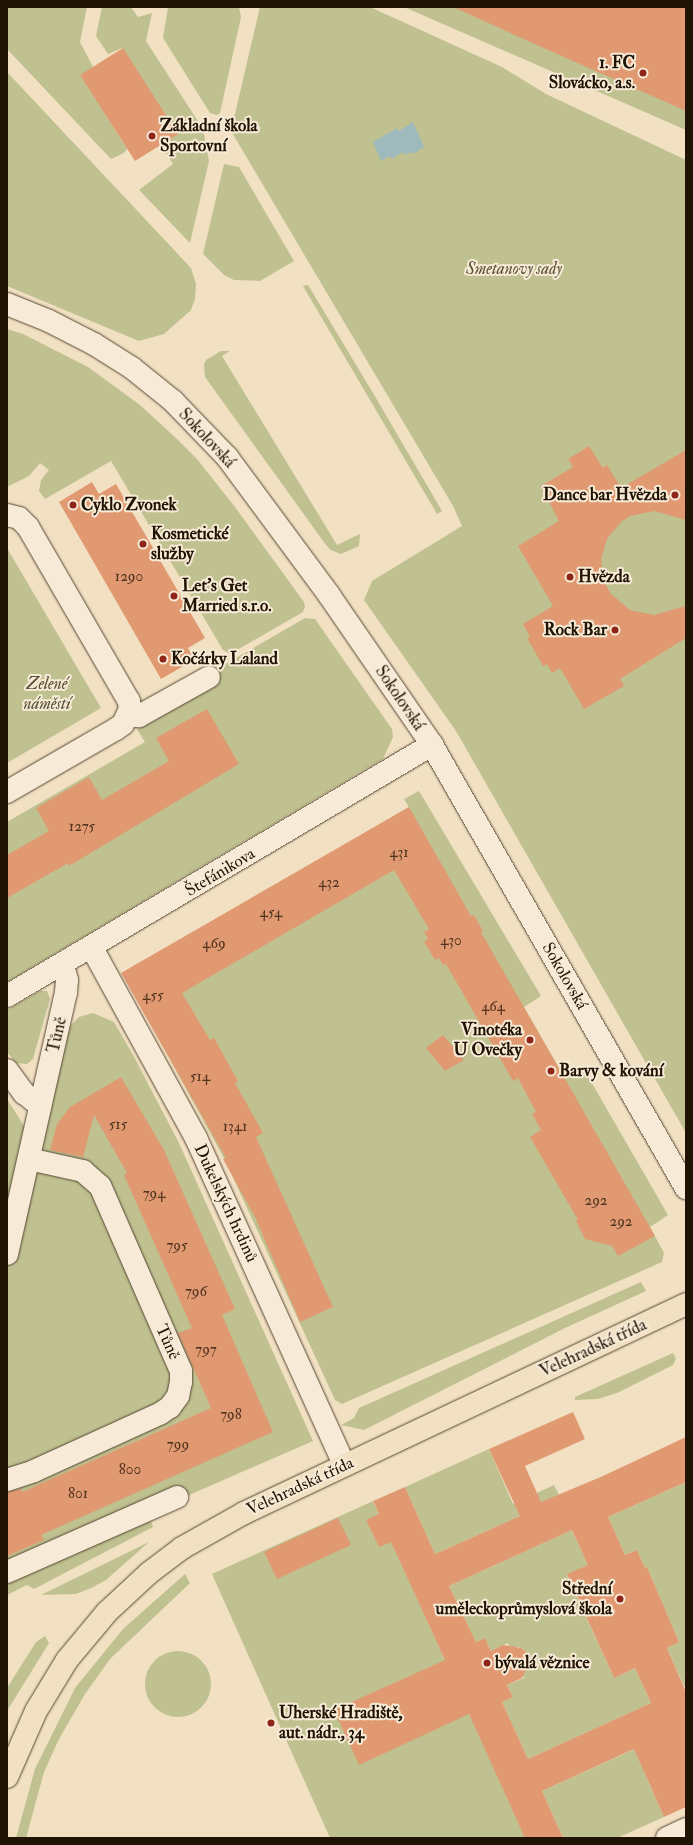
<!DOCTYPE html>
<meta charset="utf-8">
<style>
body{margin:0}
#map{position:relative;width:693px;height:1845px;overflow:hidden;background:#f2e0c2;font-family:"IM FELL Double Pica",serif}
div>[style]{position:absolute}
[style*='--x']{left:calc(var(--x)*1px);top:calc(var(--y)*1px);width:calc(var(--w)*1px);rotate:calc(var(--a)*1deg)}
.green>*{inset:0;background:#bfc190}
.round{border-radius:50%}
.water>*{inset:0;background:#9fbabd}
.building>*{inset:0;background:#e19972}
.roads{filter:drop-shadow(0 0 1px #554633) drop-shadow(0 0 1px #554633)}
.minor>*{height:22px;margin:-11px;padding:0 11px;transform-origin:11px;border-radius:11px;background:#f7ebd7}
.secondary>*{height:22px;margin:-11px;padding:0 11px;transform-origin:11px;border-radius:11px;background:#f7ebd7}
.primary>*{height:22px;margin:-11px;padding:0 11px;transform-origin:11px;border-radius:11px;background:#f2e0c2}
.dots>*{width:11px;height:11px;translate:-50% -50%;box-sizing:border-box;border:2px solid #f7ebd7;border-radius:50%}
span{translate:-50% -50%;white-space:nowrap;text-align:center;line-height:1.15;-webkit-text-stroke:4px #f7ebd7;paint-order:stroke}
.number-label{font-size:15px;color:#51341f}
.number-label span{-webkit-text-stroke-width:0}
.poi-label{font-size:17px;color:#211303;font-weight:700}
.right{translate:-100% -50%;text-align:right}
.left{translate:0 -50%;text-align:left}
.park-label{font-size:17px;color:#585034;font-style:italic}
.street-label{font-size:17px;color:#211303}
.frame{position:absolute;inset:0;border:8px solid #211303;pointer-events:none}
</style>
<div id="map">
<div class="green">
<i style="clip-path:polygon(7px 7px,87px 7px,80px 42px,93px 67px,81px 75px,127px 149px,124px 153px,111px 159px,7px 49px)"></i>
<i style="clip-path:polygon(102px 7px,131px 7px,138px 17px,152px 13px,146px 41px,203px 129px,209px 161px,190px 243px,139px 190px,173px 164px,161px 145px,177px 134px,122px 48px,108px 54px,96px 36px)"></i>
<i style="clip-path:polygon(168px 7px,239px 7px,241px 17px,220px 113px,217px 115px,210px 113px,163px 38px)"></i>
<i style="clip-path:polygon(260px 7px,370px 7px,502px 67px,546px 94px,686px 160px,686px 1133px,456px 731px,364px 600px,372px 581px,462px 526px,453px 506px,231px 131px)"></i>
<i style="clip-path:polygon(404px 7px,686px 7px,686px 130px)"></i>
<i style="clip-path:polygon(7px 72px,191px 268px,196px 284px,195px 299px,191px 310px,164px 334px,139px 341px,7px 286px)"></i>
<i style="clip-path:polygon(224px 164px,239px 167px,294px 261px,260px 281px,234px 280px,224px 275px,203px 254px)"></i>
<i style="clip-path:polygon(308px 285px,376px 398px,442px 511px,437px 514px,303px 286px)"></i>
<i style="clip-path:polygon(7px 329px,23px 334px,88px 367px,140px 405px,177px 439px,197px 459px,235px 507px,304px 602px,305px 607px,303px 612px,230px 654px,223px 650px,111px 461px,45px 499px,39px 491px,41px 480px,49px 470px,40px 463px,29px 476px,7px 487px)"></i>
<i style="clip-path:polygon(221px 351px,230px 351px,222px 356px,337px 545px,360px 534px,359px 546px,341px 554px,331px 550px,326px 545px,205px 377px,204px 364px,206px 360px)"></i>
<i style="clip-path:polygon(7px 548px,101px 708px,7px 763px)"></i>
<i style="clip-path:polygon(305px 618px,315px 619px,392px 729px,393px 737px,383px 759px,7px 982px,7px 822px,145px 742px,137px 729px,185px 703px,217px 669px)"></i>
<i style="clip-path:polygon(419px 791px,541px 996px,524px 1007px,564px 1077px,582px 1066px,668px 1215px,650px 1227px,664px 1253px,662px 1262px,342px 1404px,335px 1400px,225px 1160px,123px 974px,409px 807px,404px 799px)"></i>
<i style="clip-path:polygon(40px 991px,47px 991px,50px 999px,33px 1059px,27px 1064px,16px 1063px,7px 1052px,7px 1010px)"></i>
<i style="clip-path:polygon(93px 1013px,114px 1022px,132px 1053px,179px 1143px,313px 1441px,148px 1513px,153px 1527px,34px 1589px,27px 1585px,7px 1595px,7px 1099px,33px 1140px,69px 1027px,79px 1017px)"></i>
<i style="clip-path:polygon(641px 1282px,646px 1291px,565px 1328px,364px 1430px,341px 1425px,354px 1418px,359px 1408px)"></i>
<i style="clip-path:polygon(673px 1353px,676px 1359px,673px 1365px,617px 1393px,598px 1399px,575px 1400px,575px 1397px)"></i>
<i style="clip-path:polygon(489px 1449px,513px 1504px,554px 1485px,559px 1495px,558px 1499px,435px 1554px,405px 1487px)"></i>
<i style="clip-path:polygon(686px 1482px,686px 1685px,684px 1686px,667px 1648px,679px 1642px,647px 1567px,645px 1568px,637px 1550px,625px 1555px,608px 1517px)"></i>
<i style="clip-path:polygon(373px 1501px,445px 1660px,526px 1838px,330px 1838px,212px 1574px)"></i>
<i style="clip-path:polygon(572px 1530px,588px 1565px,567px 1575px,614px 1678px,635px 1668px,651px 1703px,528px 1759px,502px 1702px,513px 1697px,507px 1685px,524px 1678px,522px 1674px,528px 1666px,528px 1654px,519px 1647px,509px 1647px,508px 1643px,491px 1651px,485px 1638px,476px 1642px,449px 1586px)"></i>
<i style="clip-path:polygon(149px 1542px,106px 1580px,91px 1588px,76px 1594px,41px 1595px)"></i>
<i style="clip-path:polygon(185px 1574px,190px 1583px,110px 1659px,85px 1694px,59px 1739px,44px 1772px,26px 1838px,16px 1838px,35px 1769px,75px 1688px,123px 1629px)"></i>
<i style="clip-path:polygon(45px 1636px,49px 1643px,7px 1711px,7px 1688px,36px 1642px)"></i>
<i class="round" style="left:145px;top:1651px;width:66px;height:66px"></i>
<i style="clip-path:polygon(655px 1740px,665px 1763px,644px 1772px,664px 1817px,617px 1838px,563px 1838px,542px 1791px)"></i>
</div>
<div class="water">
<i style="clip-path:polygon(413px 122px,424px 147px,413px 154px,411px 152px,405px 155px,403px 152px,392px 159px,390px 156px,381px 161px,373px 142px,397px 128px,399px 131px)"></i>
</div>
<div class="building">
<i style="clip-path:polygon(453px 7px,686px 7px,686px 111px,537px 45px)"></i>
<i style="clip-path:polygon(123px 48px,178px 134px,135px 161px,80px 75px)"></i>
<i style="clip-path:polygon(589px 446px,603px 468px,607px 465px,621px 488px,686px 450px,686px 520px,654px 511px,630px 516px,621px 522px,607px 539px,601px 560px,605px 583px,611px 594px,630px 610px,654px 615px,686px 606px,686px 638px,620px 679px,624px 686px,584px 709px,560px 668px,552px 673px,547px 664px,543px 666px,527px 638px,530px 636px,523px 624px,553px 606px,518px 546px,559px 521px,541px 486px,573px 467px,568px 459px)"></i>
<i style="clip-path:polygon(92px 482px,99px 494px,116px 484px,205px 638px,188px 648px,194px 660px,161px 679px,59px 502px)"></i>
<i style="clip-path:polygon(207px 709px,239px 764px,69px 866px,68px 863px,7px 898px,7px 855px,49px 831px,36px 808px,89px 777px,102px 800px,169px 761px,156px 738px)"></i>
<i style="clip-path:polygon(409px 807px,471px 916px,474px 915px,483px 931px,481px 932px,655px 1236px,618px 1256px,612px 1246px,585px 1239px,576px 1221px,578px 1220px,530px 1137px,541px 1130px,532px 1114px,536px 1112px,518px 1078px,513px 1081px,446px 964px,443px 965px,439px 958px,435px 960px,424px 942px,428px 939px,424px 932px,429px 929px,394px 870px,182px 993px,210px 1040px,214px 1038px,238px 1081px,235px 1083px,263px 1133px,256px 1137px,333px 1307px,300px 1322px,255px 1217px,223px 1159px,226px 1158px,121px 973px)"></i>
<i style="clip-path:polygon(443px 1035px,464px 1060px,445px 1071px,426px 1048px)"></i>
<i style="clip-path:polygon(121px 1077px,164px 1150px,235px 1309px,222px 1315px,273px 1432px,41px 1535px,44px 1540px,7px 1556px,7px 1492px,21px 1489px,22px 1492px,211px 1408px,178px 1333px,192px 1328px,124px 1175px,127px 1173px,94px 1115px,83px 1157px,50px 1150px,57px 1124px,70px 1107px)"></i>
<i style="clip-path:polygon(evenodd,573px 1412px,585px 1439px,525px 1466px,541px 1502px,603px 1476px,686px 1437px,686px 1482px,608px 1517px,625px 1555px,637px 1550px,645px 1568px,647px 1567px,679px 1642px,667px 1648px,686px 1692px,686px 1807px,664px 1817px,634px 1749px,542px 1791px,563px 1838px,525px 1838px,469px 1714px,359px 1765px,334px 1710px,445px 1660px,391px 1542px,379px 1547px,366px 1520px,379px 1514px,373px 1501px,405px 1487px,435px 1554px,520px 1516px,489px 1449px,573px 1412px,572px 1530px,588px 1565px,567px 1574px,614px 1678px,635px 1668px,651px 1703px,528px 1759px,502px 1702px,513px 1697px,507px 1685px,522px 1678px,528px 1666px,528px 1654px,521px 1648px,503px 1645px,491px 1651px,485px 1638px,476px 1642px,449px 1586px,572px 1530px)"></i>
<i style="clip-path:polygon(338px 1518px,351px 1545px,277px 1579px,264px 1552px)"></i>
</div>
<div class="roads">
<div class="minor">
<i style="--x:7;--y:515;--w:12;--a:14"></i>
<i style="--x:19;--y:518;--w:13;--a:45"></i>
<i style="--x:28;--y:527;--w:201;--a:59.9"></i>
<i style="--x:129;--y:701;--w:8;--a:83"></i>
<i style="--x:130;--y:709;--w:17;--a:115"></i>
<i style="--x:123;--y:724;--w:9;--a:144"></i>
<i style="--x:116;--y:729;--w:126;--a:150"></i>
<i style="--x:129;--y:716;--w:10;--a:0"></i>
<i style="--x:139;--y:716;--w:80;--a:-29.1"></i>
<i style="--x:92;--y:948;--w:217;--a:61.3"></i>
<i style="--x:196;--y:1138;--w:359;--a:65.6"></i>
<i style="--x:7;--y:996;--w:494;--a:-30.6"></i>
<i style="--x:7;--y:1070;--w:29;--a:54"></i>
<i style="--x:24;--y:1093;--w:21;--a:39"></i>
<i style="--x:7;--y:1254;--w:268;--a:-77.3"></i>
<i style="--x:66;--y:993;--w:13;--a:-86"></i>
<i style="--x:67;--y:980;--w:16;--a:-105"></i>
<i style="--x:7;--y:1480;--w:28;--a:-18"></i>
<i style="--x:34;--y:1471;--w:140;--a:-24.5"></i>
<i style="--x:161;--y:1413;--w:11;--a:-34"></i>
<i style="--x:170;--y:1407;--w:14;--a:-54"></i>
<i style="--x:178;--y:1396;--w:14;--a:-78"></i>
<i style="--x:181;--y:1382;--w:11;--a:-90"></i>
<i style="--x:181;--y:1371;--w:202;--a:-113.6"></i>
<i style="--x:100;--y:1186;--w:23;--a:-139"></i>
<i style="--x:83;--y:1171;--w:55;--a:-167.5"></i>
<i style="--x:7;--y:1572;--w:186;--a:-23.8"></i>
<i style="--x:667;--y:1838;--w:21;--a:-25"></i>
</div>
<div class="secondary">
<i style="--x:7;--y:304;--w:45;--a:22"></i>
<i style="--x:49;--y:321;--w:51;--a:27.1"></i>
<i style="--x:94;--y:344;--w:45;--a:32.3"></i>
<i style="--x:132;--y:368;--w:53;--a:38.8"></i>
<i style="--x:173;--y:401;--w:78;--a:46"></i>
<i style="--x:227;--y:457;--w:172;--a:53.5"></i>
<i style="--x:329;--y:595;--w:182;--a:55.5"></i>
<i style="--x:432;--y:745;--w:511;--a:60.17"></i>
</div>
<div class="primary">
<i style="--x:7;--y:1777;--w:72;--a:-66.3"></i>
<i style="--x:36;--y:1711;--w:60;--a:-58.7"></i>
<i style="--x:67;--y:1660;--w:62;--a:-50.2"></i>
<i style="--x:107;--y:1612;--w:57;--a:-42.9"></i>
<i style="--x:149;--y:1573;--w:41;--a:-37.1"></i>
<i style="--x:182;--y:1548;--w:71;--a:-29.4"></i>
<i style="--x:244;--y:1513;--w:489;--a:-25.3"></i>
</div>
</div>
<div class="dots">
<i style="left:643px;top:73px;background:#8f2418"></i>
<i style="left:152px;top:136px;background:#8f2418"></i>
<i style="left:675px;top:495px;background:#8f2418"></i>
<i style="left:73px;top:505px;background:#8f2418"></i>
<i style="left:143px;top:544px;background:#8f2418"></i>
<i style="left:570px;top:577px;background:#8f2418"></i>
<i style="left:174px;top:596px;background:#8f2418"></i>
<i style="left:615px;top:630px;background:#8f2418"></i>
<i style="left:163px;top:659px;background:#8f2418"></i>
<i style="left:530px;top:1040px;background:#8f2418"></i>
<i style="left:551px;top:1071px;background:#8f2418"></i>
<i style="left:620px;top:1599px;background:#8f2418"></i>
<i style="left:487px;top:1663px;background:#8f2418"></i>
<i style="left:271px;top:1723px;background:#8f2418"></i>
</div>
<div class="number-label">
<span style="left:129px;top:577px">1290</span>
<span style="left:82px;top:827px">1275</span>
<span style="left:399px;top:853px">431</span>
<span style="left:329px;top:883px">432</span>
<span style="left:271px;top:913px">454</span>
<span style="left:451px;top:941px">430</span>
<span style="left:214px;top:944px">469</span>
<span style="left:153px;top:996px">455</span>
<span style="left:493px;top:1007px">464</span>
<span style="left:200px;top:1077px">514</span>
<span style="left:118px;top:1125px">515</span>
<span style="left:235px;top:1127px">1341</span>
<span style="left:154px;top:1194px">794</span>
<span style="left:596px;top:1201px">292</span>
<span style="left:621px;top:1222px">292</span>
<span style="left:177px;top:1246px">795</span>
<span style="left:196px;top:1292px">796</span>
<span style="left:206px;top:1350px">797</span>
<span style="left:231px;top:1415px">798</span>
<span style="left:178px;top:1445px">799</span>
<span style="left:130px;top:1470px">800</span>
<span style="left:78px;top:1494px">801</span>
</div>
<div class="poi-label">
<span class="right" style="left:635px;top:73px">1. FC<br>Slovácko, a.s.</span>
<span class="left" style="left:160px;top:136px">Základní škola<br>Sportovní</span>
<span class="right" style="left:667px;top:495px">Dance bar Hvězda</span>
<span class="left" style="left:81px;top:505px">Cyklo Zvonek</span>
<span class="left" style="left:151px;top:544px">Kosmetické<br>služby</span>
<span class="left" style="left:578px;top:577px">Hvězda</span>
<span class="left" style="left:182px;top:596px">Let's Get<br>Married s.r.o.</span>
<span class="right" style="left:607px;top:630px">Rock Bar</span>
<span class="left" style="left:171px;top:659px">Kočárky Laland</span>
<span class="right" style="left:522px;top:1040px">Vinotéka<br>U Ovečky</span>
<span class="left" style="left:559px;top:1071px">Barvy &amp; kování</span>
<span class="right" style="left:612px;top:1599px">Střední<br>uměleckoprůmyslová škola</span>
<span class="left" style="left:495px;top:1663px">bývalá věznice</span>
<span class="left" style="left:279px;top:1723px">Uherské Hradiště,<br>aut. nádr., 34</span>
</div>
<div class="park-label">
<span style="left:514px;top:269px">Smetanovy sady</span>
<span style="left:47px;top:694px">Zelené<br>náměstí</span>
</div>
<div class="street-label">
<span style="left:207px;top:438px;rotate:47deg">Sokolovská</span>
<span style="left:400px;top:698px;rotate:56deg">Sokolovská</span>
<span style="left:220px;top:872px;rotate:-31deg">Štefánikova</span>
<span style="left:565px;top:976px;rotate:60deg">Sokolovská</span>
<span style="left:57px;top:1035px;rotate:-77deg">Tůně</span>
<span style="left:226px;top:1203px;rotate:65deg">Dukelských hrdinů</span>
<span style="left:168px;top:1342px;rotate:66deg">Tůně</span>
<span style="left:593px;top:1348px;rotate:-25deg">Velehradská třída</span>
<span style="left:300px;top:1486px;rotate:-25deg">Velehradská třída</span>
</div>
<div class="frame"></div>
</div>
